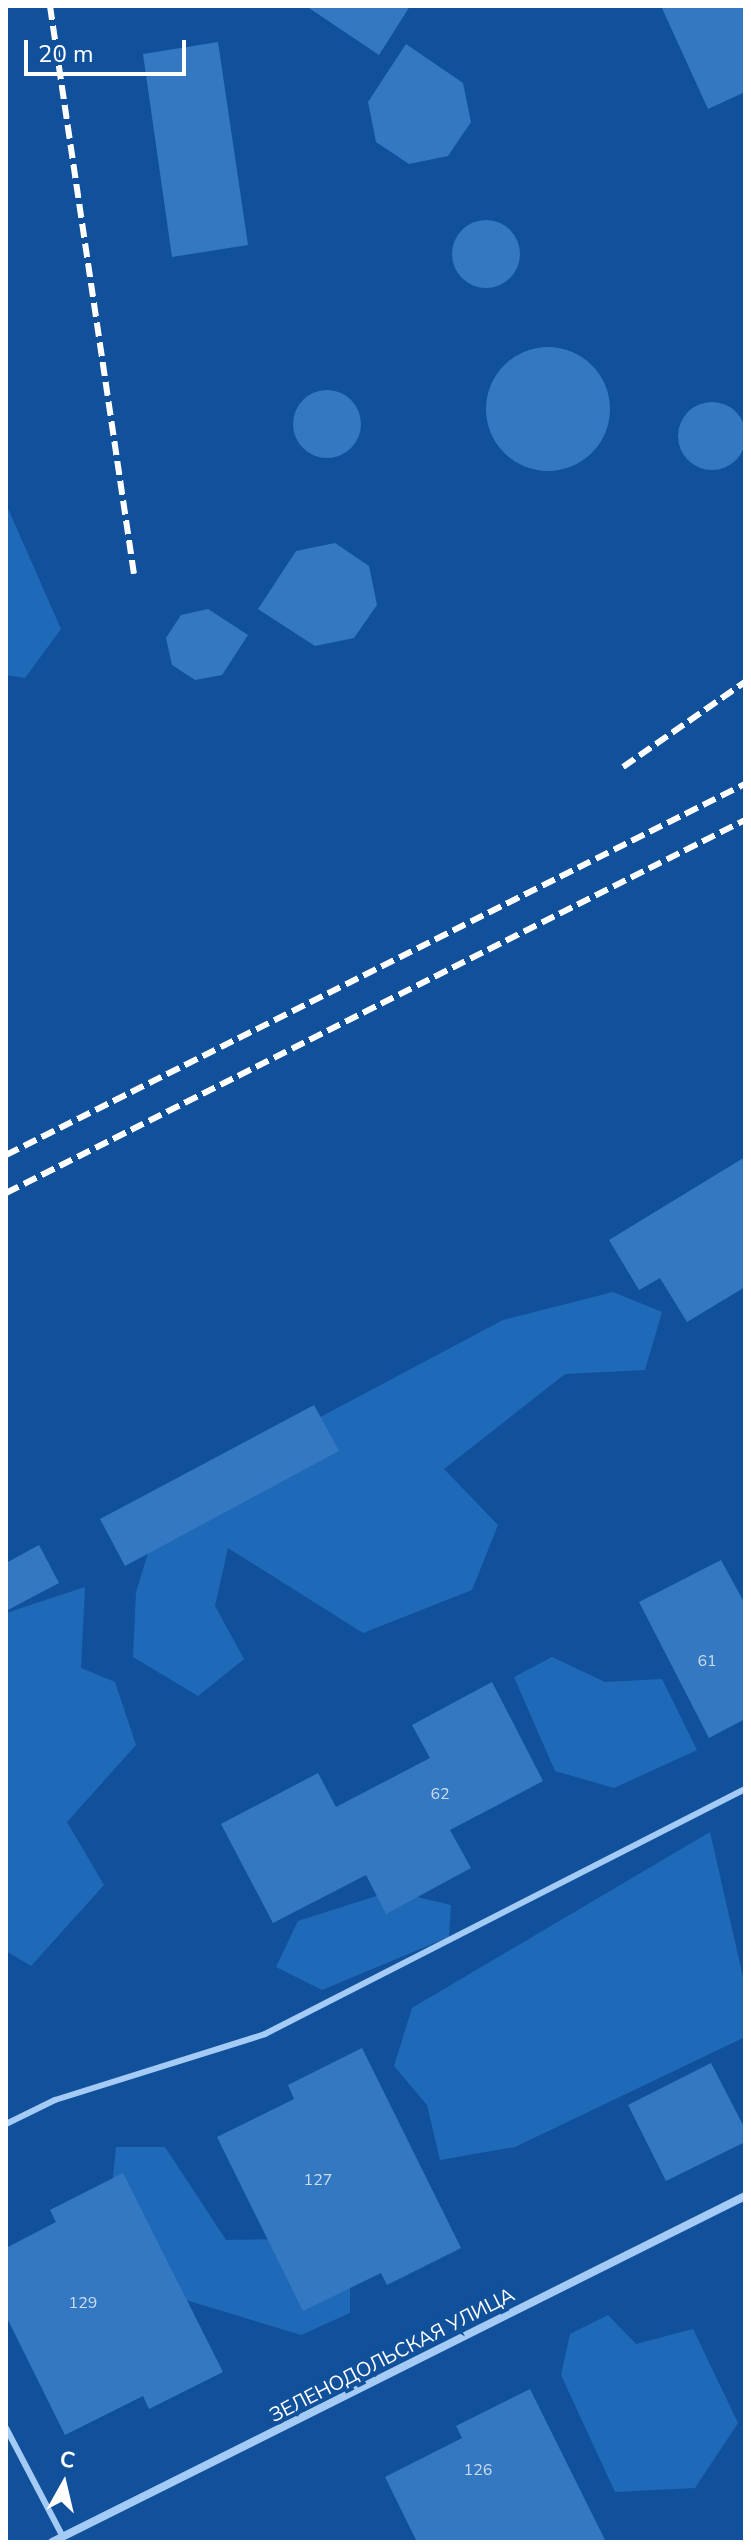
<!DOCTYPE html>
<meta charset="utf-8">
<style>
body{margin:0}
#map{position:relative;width:751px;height:2548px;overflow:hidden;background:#11519b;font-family:"Nunito Sans",sans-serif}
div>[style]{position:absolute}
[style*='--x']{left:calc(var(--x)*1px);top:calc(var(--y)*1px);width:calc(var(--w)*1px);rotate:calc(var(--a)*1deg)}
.green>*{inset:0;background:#1f69b9}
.building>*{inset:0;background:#3478c2}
.round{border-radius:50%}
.service>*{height:6px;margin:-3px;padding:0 3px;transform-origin:3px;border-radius:3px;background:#a4cbf5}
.minor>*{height:8px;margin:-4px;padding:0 4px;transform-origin:4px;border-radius:4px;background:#a4cbf5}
.rail>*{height:6px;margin-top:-3px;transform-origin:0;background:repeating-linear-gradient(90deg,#fff 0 14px,transparent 0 20px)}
span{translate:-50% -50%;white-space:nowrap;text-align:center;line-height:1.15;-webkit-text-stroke:8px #11519b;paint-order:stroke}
.number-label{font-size:16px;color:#ccddf0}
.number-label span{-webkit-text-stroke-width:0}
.street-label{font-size:20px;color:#fff}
.frame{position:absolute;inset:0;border:8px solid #fff;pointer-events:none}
.north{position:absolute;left:24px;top:2444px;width:80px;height:80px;-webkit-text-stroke:6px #11519b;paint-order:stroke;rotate:8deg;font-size:22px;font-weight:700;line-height:32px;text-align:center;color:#fff}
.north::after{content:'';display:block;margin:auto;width:28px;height:36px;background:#fff;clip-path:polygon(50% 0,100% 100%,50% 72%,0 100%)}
.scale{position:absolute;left:24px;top:40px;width:162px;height:36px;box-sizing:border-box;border:4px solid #fff;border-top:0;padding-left:10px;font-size:24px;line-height:28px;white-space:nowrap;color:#fff;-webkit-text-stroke:6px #11519b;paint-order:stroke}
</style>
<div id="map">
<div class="green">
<i style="clip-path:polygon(6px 504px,61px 629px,25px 678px,6px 675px)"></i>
<i style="clip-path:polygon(613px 1292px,662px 1312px,645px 1370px,565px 1374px,444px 1469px,498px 1525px,472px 1590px,363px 1633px,228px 1548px,215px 1606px,244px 1659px,198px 1696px,133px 1657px,136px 1592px,153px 1537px,181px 1491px,503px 1320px)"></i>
<i style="clip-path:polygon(85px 1587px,81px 1668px,115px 1682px,136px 1745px,67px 1822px,104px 1885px,31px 1966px,6px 1951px,6px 1613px)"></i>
<i style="clip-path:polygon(552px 1657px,605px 1682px,662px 1679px,697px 1750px,614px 1788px,555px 1771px,514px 1677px)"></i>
<i style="clip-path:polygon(710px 1832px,745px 1986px,745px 2037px,515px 2147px,440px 2160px,427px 2105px,394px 2066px,412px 2008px)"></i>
<i style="clip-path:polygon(392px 1891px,451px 1905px,449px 1937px,322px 1990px,276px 1967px,298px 1921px)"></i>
<i style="clip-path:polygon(116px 2147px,165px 2147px,226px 2240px,288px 2239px,350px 2269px,350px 2313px,301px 2335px,166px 2294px,111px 2196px)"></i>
<i style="clip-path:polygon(608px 2315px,636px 2344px,693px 2329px,738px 2423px,695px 2488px,615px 2492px,561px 2375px,570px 2334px)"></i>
</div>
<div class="building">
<i style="clip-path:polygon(306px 6px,410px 6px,379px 55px)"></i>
<i style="clip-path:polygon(661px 6px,745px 6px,745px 92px,708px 109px)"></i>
<i style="clip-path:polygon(218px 42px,248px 245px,172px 257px,143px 54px)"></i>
<i style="clip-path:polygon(406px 44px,463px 83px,471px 122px,448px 156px,409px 164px,376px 142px,368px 102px)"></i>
<i class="round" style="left:452px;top:220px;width:68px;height:68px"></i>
<i class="round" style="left:486px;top:347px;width:124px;height:124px"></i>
<i class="round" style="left:293px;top:390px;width:68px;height:68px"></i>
<i class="round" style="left:678px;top:402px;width:68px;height:68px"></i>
<i style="clip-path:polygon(335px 543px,369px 566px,377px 605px,354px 638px,315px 646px,258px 609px,296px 551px)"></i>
<i style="clip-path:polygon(208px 609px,248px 635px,222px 675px,195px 680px,172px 665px,166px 638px,181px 615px)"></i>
<i style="clip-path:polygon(745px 1157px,745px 1287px,687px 1322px,660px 1278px,639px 1290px,609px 1240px)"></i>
<i style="clip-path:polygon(314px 1405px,339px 1451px,125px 1566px,100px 1519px)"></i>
<i style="clip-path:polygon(39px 1545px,59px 1583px,6px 1611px,6px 1563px)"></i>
<i style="clip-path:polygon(721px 1560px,745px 1604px,745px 1719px,709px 1738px,639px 1602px)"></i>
<i style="clip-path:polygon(492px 1682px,543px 1781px,450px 1830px,471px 1868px,386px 1914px,366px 1875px,273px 1923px,221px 1824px,318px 1773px,336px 1807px,430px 1758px,412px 1725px)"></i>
<i style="clip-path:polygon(362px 2048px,461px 2248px,387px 2285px,381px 2273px,303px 2311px,217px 2137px,294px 2099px,288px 2085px)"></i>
<i style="clip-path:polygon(711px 2063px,745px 2129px,745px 2142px,666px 2181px,628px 2105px)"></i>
<i style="clip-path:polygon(123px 2173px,223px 2372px,149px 2409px,143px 2396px,65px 2435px,6px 2316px,6px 2248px,56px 2222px,50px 2210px)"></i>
<i style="clip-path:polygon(530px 2389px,606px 2542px,417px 2542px,385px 2477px,462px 2438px,456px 2426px)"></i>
</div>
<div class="service">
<i style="--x:6;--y:2124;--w:55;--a:-26.1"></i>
<i style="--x:55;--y:2100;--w:220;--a:-17.4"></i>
<i style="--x:265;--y:2034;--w:539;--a:-27.04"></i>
<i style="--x:6;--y:2428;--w:123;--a:62.4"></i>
</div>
<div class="minor">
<i style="--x:52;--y:2542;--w:775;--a:-26.53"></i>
</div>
<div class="rail">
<i style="--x:50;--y:6;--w:574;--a:81.59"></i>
<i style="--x:623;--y:767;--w:149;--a:-34.9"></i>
<i style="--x:6;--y:1155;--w:827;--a:-26.66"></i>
<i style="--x:6;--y:1193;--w:828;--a:-26.78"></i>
</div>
<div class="number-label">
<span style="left:707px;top:1661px">61</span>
<span style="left:440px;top:1794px">62</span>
<span style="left:318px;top:2180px">127</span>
<span style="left:83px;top:2303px">129</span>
<span style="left:478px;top:2470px">126</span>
</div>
<div class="street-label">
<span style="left:392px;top:2355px;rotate:-27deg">ЗЕЛЕНОДОЛЬСКАЯ УЛИЦА</span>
</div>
<div class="frame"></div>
<div class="north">С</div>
<div class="scale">20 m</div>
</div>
